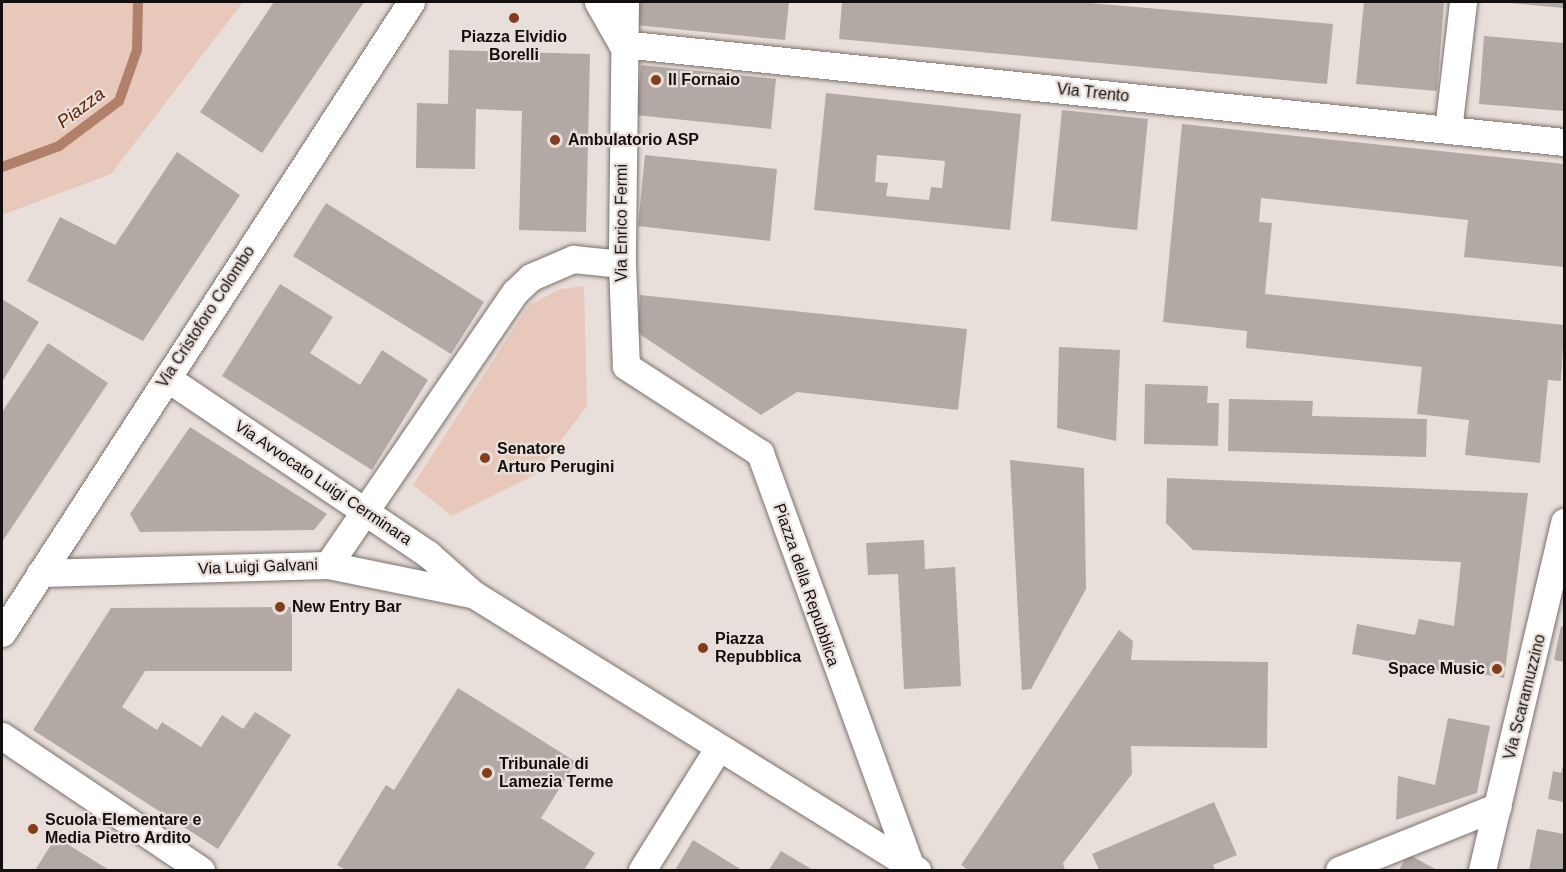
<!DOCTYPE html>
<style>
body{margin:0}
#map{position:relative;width:1566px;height:872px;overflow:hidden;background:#e9dfda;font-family:Arial,sans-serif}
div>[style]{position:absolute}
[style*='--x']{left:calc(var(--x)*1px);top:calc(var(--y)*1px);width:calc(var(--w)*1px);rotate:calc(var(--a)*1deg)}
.green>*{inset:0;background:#e8c8ba}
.stream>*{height:10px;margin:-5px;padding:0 5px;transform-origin:5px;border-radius:5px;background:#b0806a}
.building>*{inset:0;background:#b2a8a4}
.roads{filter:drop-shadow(0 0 2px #7b726e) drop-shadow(0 0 2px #7b726e)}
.minor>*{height:27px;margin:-13.5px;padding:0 13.5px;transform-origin:13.5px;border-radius:13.5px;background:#fff}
.dots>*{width:16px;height:16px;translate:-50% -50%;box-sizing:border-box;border:3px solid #e9dfda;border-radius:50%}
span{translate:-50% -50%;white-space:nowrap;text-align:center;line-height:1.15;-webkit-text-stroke:4.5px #e9dfda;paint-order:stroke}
.poi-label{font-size:16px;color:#130f0e;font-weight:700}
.left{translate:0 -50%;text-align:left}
.right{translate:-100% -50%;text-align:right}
.street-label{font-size:16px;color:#130f0e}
.water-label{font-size:18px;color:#5e2100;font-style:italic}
.frame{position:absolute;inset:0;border:3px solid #130f0e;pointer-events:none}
</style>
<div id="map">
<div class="green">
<i style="clip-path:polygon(2px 2px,243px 2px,111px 174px,2px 215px)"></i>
<i style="clip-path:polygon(584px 286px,587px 406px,535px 475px,452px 516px,413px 485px,528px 306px,560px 289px)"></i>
</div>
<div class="stream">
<i style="--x:2;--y:167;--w:61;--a:-20.2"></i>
<i style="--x:59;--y:146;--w:75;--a:-36.9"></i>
<i style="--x:119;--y:101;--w:54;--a:-70.6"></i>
<i style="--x:137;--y:50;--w:48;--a:-88.8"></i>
</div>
<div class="building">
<i style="clip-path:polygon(274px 2px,364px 2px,262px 153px,200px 112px)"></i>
<i style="clip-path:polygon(639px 2px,789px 2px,785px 40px,636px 25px)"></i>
<i style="clip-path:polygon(842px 2px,1078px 2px,1333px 24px,1327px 84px,839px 39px)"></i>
<i style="clip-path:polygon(1364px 2px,1444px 2px,1437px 91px,1356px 84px)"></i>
<i style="clip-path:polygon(1510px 2px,1564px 2px,1564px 8px,1510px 3px)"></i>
<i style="clip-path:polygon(1484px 36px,1564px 43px,1564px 111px,1479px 104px)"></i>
<i style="clip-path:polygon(449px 50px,590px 54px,586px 232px,519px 230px,522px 111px,476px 109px,475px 169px,416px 168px,417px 103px,448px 104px)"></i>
<i style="clip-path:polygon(641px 65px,776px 79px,771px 129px,636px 115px)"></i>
<i style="clip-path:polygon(evenodd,826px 93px,1021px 114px,1010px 230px,814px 210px,826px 93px,877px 155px,945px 161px,942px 188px,931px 187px,929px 200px,886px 196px,888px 183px,875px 182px,877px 155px)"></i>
<i style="clip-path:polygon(1062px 110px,1148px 119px,1137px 230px,1051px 221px)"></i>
<i style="clip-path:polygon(1182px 124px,1564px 164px,1564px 267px,1464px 257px,1468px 220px,1261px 198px,1259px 222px,1272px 223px,1265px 294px,1564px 325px,1561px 381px,1548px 380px,1540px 463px,1465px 455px,1469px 420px,1417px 414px,1422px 367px,1246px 348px,1247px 331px,1163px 322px)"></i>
<i style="clip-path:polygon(177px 152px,240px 195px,143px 341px,27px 281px,60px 217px,115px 245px)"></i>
<i style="clip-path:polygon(645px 155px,777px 169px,770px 241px,638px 226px)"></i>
<i style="clip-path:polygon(326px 203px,484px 302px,451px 354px,293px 256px)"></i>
<i style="clip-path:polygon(280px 284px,333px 317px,310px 353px,360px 385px,382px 350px,428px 380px,372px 470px,222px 376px)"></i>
<i style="clip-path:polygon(640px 295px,967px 329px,958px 410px,797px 392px,761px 415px,638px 333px)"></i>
<i style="clip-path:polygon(2px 299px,39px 322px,2px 382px)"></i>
<i style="clip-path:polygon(48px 343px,108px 383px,2px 542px,2px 412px)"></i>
<i style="clip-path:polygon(1059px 347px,1120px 350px,1116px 441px,1057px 428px)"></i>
<i style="clip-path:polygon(1145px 384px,1208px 386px,1207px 403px,1219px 403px,1218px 446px,1144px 444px)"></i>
<i style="clip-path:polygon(1229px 399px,1313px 401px,1312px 416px,1427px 419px,1426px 457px,1228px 451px)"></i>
<i style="clip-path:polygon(190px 427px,327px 514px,314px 530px,140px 532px,130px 514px)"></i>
<i style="clip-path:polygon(1010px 460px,1084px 468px,1086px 589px,1031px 689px,1022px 690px)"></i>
<i style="clip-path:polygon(1167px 478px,1528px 493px,1504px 678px,1462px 670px,1461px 675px,1352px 654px,1357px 624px,1415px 635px,1419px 619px,1454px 626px,1461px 562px,1193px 550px,1166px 523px)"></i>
<i style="clip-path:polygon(924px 540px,925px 569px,955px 567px,961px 686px,904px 689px,898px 574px,868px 575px,866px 543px)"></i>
<i style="clip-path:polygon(292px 607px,292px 671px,145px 671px,122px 707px,157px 730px,162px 722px,201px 747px,222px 715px,243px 729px,255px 712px,291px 735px,218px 849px,33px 730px,111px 608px)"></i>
<i style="clip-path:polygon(1561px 626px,1564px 627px,1564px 662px,1554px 660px)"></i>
<i style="clip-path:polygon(1119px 630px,1133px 641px,1131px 660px,1268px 662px,1267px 748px,1131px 746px,1132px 774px,1063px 863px,1065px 870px,968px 870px,961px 865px)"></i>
<i style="clip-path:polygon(458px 688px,576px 762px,541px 818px,595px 853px,584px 870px,346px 870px,337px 865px,386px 785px,394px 790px)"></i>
<i style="clip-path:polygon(1448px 718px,1490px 726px,1477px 793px,1396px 820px,1398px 776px,1435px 785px)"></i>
<i style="clip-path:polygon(1564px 763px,1564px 802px,1548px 799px,1553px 771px,1561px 773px)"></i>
<i style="clip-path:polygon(1214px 802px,1237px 855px,1213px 865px,1215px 870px,1099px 870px,1092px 854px)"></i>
<i style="clip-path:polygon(1537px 829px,1564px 834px,1564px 870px,1529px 870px)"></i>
<i style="clip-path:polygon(56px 837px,109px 870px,35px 870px)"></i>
<i style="clip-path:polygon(693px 840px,742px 870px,675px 870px)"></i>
<i style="clip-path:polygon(781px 851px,813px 870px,769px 870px)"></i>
<i style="clip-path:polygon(1408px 854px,1437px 870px,1399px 870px)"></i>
</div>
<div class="roads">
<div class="minor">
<i style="--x:598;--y:2;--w:48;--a:60.3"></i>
<i style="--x:625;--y:2;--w:262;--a:90.7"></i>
<i style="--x:622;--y:264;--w:102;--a:87.8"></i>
<i style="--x:626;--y:366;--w:160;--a:33"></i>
<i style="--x:760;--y:453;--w:439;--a:70"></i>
<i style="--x:622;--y:44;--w:947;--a:5.94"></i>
<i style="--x:1448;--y:130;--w:129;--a:-83.3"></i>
<i style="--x:167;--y:378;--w:315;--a:34"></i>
<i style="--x:428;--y:554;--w:60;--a:41.6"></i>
<i style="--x:473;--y:594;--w:523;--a:31.87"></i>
<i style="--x:328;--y:565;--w:331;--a:-55.6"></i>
<i style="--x:515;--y:292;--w:22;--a:-43"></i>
<i style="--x:531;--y:277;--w:46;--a:-23.2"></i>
<i style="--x:573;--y:259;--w:49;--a:5.8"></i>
<i style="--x:40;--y:573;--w:288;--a:-1.6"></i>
<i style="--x:328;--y:565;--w:146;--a:11.5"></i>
<i style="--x:2;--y:633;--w:752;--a:-57.05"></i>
<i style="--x:2;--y:736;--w:240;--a:34"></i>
<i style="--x:642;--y:870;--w:142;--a:-58"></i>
<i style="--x:1339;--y:870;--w:171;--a:-21.9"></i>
<i style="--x:1482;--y:870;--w:358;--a:-76.7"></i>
</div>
</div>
<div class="dots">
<i style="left:514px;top:18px;background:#853e1b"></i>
<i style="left:656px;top:80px;background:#853e1b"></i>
<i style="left:555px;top:140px;background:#853e1b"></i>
<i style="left:485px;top:458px;background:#853e1b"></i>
<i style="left:280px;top:607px;background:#853e1b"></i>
<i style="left:703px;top:648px;background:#853e1b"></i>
<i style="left:1497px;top:669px;background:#853e1b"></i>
<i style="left:487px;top:773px;background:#853e1b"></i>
<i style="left:33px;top:829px;background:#853e1b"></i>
</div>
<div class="poi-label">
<span style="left:514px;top:46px">Piazza Elvidio<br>Borelli</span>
<span class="left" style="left:668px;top:80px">Il Fornaio</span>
<span class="left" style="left:568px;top:140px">Ambulatorio ASP</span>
<span class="left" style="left:497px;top:458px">Senatore<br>Arturo Perugini</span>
<span class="left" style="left:292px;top:607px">New Entry Bar</span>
<span class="left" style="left:715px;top:648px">Piazza<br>Repubblica</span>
<span class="right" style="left:1485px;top:669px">Space Music</span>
<span class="left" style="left:499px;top:773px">Tribunale di<br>Lamezia Terme</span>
<span class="left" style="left:45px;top:829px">Scuola Elementare e<br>Media Pietro Ardito</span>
</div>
<div class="street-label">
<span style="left:1093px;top:93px;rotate:6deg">Via Trento</span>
<span style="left:622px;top:223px;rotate:-90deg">Via Enrico Fermi</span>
<span style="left:206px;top:317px;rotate:-57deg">Via Cristoforo Colombo</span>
<span style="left:323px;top:483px;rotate:34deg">Via Avvocato Luigi Cerminara</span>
<span style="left:258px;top:567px;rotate:-2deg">Via Luigi Galvani</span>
<span style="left:806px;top:585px;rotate:71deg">Piazza della Repubblica</span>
<span style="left:1525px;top:697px;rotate:-76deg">Via Scaramuzzino</span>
</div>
<div class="water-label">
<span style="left:81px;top:108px;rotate:-37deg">Piazza</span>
</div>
<div class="frame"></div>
</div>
